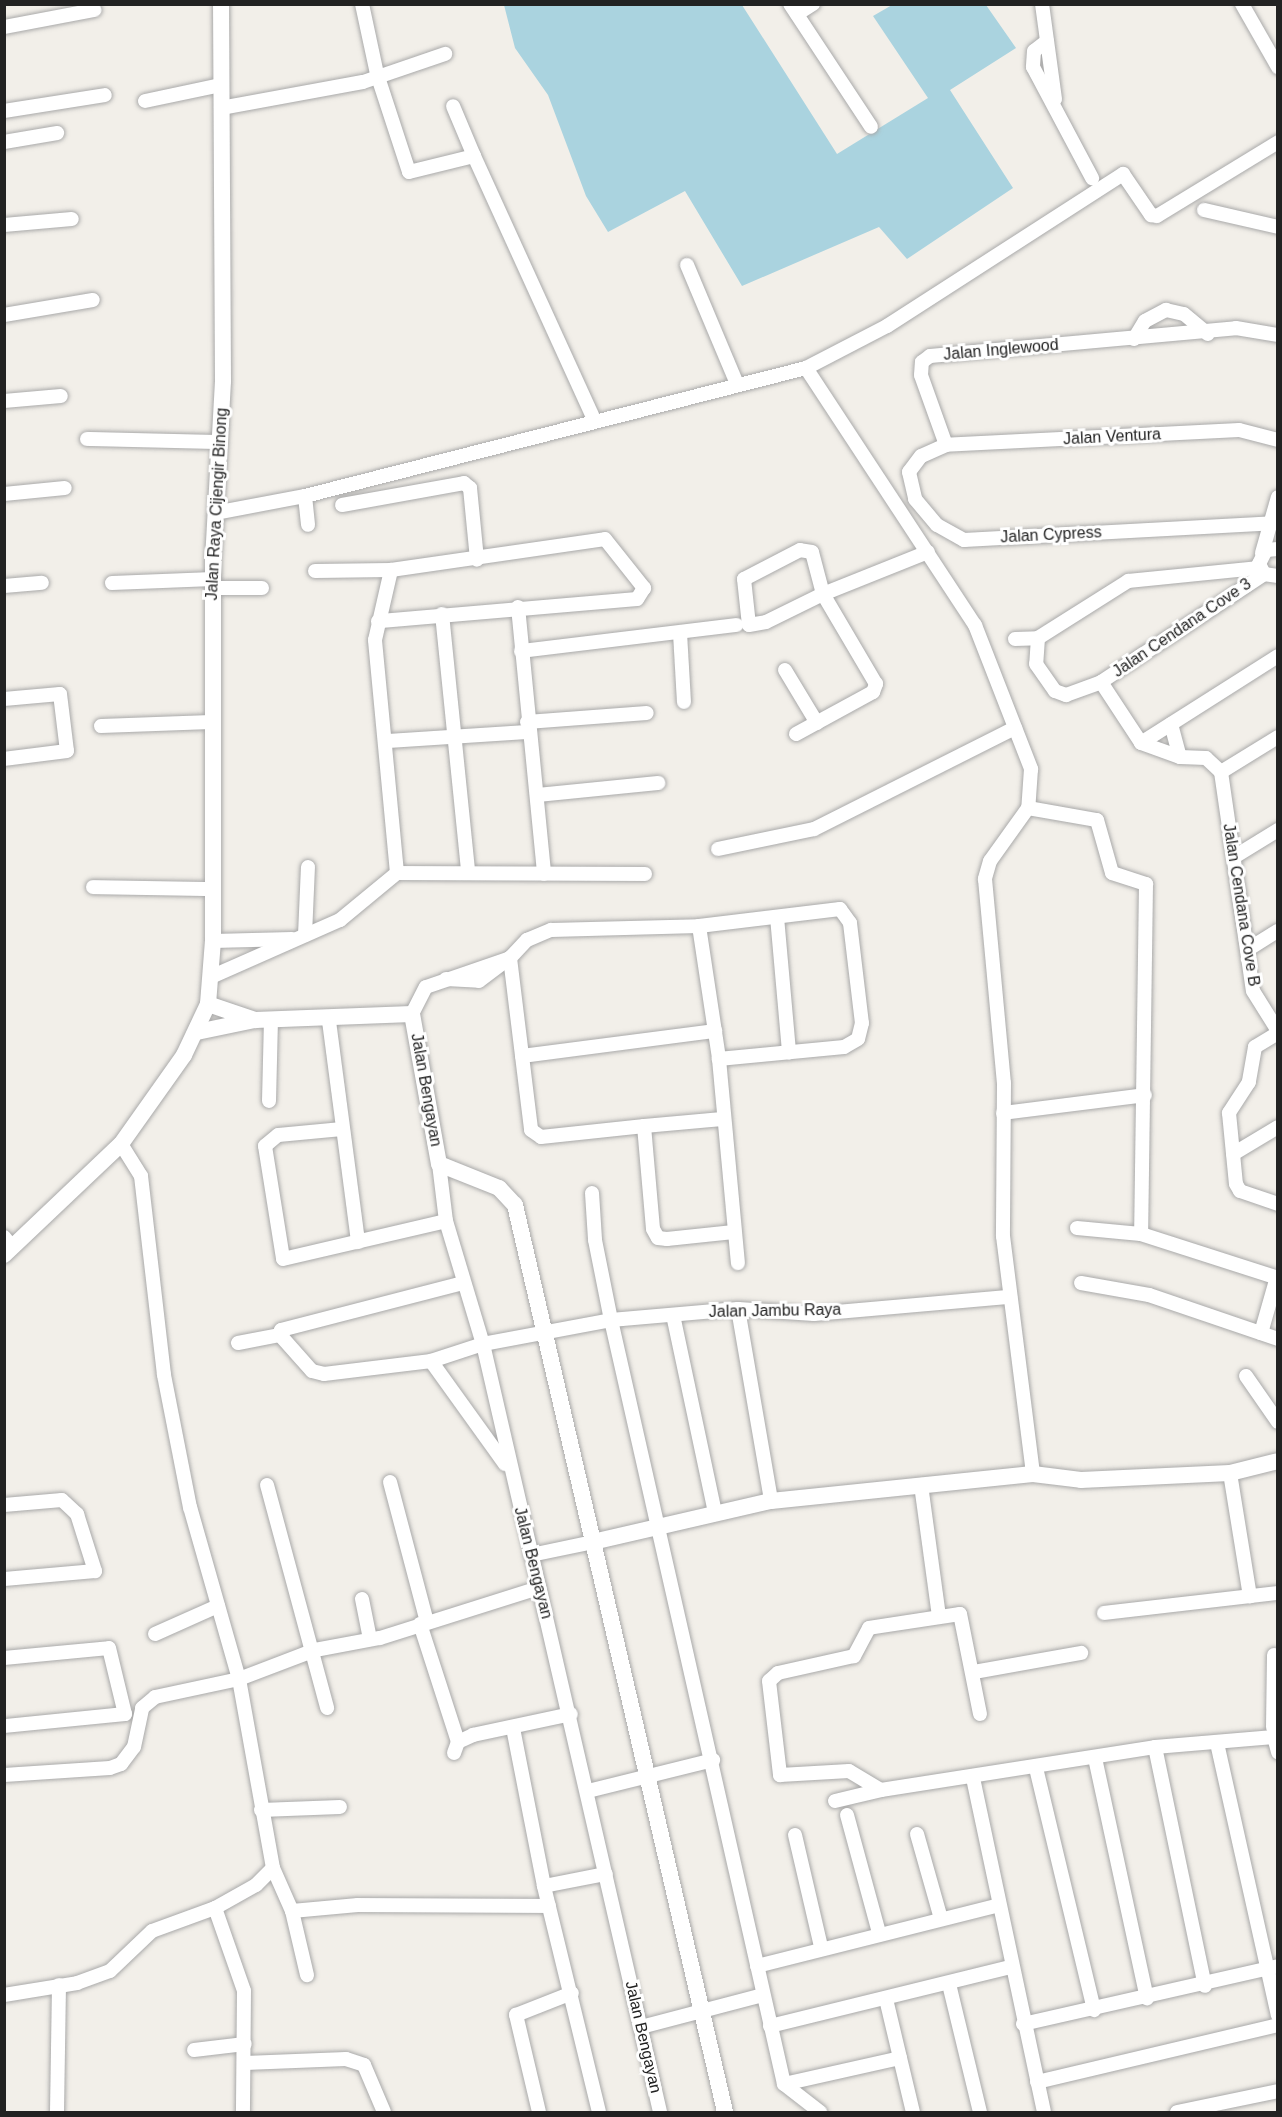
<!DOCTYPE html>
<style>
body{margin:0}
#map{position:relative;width:1282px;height:2117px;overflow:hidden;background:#f2efe9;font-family:Arial,sans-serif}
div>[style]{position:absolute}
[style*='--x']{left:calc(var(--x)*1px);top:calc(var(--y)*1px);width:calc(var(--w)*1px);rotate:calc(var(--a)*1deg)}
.water>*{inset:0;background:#aad3df}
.roads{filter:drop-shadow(0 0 2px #a9a9a9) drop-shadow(0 0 2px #a9a9a9)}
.minor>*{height:14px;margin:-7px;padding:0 7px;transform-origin:7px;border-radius:7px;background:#fff}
.tertiary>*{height:16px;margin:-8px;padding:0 8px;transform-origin:8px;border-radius:8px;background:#fff}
span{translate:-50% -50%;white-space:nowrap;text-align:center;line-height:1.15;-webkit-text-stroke:6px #fff;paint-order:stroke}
.street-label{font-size:16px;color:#222}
.frame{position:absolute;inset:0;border:6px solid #222;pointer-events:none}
</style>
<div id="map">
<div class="water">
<i style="clip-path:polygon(504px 5px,742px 5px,837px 154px,928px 98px,873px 16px,892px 5px,986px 5px,1016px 48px,950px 90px,1013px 188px,907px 259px,879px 227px,742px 286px,685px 191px,608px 232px,586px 196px,548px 95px,515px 48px)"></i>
</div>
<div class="roads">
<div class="minor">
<i style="--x:362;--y:4;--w:72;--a:77.9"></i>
<i style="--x:377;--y:74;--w:103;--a:71.9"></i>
<i style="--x:409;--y:172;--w:67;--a:-13.8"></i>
<i style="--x:474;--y:156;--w:54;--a:-112.8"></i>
<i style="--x:790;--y:4;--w:147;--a:56.6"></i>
<i style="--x:1042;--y:4;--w:96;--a:82.2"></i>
<i style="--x:1242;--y:4;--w:73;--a:60.3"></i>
<i style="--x:797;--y:14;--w:19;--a:-32"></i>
<i style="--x:4;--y:27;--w:92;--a:-10.7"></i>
<i style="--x:1047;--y:41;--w:16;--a:142"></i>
<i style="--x:1034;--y:51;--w:16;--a:94"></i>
<i style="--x:1033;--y:67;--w:126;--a:62"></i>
<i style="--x:145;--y:101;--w:78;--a:-11.9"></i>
<i style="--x:221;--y:108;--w:144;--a:-10.4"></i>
<i style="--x:363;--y:82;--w:87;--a:-18.9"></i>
<i style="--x:4;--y:111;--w:102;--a:-9"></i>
<i style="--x:4;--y:142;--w:54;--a:-9.6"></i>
<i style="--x:474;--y:156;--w:289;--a:65.5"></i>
<i style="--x:1204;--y:210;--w:76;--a:12.9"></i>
<i style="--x:4;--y:225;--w:68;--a:-5"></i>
<i style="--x:687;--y:265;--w:129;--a:67.2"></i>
<i style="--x:4;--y:315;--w:90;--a:-9.6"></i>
<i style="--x:1134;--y:339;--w:21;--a:-59"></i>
<i style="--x:1145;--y:321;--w:24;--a:-28"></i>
<i style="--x:1166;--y:310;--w:18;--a:13"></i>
<i style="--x:1184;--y:314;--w:31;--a:40"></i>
<i style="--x:806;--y:368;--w:308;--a:56.7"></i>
<i style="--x:975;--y:625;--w:155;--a:68.7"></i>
<i style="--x:1031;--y:769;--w:39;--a:94"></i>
<i style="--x:1028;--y:808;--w:65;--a:125.6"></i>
<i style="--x:990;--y:861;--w:19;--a:106"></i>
<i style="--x:985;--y:879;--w:205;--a:84.7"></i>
<i style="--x:1004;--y:1083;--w:153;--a:90.4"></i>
<i style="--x:1003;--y:1236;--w:240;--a:82.8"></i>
<i style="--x:4;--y:401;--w:57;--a:-5"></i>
<i style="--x:87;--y:439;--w:133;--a:1.3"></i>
<i style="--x:1278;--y:440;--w:40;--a:-165.6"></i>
<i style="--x:1239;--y:430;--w:293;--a:177.1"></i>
<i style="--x:946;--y:445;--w:27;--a:156"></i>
<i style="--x:921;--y:456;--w:20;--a:127"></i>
<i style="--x:909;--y:472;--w:28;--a:77"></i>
<i style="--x:915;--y:499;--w:34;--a:50"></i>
<i style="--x:937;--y:525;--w:31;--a:29"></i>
<i style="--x:964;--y:540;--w:314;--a:-3.1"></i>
<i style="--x:946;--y:445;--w:74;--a:-109.7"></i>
<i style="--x:921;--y:375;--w:13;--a:-86"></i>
<i style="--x:922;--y:362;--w:10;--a:-37"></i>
<i style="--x:930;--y:356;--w:307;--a:-5.2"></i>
<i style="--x:1236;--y:328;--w:43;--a:9.5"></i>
<i style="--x:4;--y:494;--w:61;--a:-5.6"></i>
<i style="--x:305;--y:496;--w:29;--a:84"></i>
<i style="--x:342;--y:505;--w:124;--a:-10.2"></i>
<i style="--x:464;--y:483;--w:8;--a:40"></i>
<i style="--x:470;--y:488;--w:72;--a:84.4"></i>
<i style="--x:215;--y:513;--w:92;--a:-10.7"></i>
<i style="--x:305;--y:496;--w:517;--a:-14.33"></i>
<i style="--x:806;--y:368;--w:91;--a:-27.4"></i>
<i style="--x:887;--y:326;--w:281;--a:-32.8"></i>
<i style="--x:1123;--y:174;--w:50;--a:55.7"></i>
<i style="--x:1151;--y:215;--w:6;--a:9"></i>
<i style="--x:1157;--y:216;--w:142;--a:-31.4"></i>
<i style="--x:1278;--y:549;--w:12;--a:175"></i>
<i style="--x:1266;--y:550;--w:16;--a:117"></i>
<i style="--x:1259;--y:564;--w:11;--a:63"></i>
<i style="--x:1264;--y:574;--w:14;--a:8"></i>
<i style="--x:1262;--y:553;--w:58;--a:-74.1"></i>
<i style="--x:315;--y:571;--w:76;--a:-0.8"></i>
<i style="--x:391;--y:570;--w:216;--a:-8.2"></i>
<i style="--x:605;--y:539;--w:63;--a:51.5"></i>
<i style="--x:644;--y:588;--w:13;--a:122"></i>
<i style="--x:637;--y:599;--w:260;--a:175.1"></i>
<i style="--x:112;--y:583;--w:101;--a:-2.3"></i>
<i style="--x:4;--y:586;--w:38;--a:-5"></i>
<i style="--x:213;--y:588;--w:49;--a:0"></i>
<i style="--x:518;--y:607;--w:268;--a:84.4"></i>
<i style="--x:442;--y:614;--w:259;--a:84.2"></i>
<i style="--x:680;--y:633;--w:69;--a:86.7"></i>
<i style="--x:1038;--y:638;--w:26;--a:94"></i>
<i style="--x:1036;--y:664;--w:33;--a:55"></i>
<i style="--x:1055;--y:691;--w:12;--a:20"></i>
<i style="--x:1066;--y:695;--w:37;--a:-20"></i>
<i style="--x:1101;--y:682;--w:73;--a:56.7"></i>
<i style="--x:1141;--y:743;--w:41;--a:19.7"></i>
<i style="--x:1180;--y:757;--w:26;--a:2"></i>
<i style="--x:1206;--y:758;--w:21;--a:43"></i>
<i style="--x:1221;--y:772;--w:221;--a:81.7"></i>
<i style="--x:1253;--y:991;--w:47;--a:58"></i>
<i style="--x:1015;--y:639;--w:23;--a:-2"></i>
<i style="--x:1038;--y:638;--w:107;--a:-32.3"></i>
<i style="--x:1128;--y:581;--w:132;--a:-5.7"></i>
<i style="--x:521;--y:651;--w:217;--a:-6.9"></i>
<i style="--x:785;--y:670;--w:62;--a:58.9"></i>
<i style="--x:1101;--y:682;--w:196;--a:-33.5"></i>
<i style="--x:4;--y:699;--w:56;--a:-5.1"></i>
<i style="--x:60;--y:694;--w:57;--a:83"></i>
<i style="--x:67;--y:751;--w:64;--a:172.8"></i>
<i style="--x:527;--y:722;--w:120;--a:-4.3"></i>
<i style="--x:1171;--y:724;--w:34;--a:75"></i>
<i style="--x:101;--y:726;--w:110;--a:-2.1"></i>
<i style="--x:796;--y:734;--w:88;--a:-28.6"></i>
<i style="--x:873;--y:692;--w:9;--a:-69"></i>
<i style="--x:876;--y:684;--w:104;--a:-120.5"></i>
<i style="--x:823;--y:594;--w:43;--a:-104.7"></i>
<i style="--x:812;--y:552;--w:12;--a:-171"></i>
<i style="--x:800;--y:550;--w:63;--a:152.6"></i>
<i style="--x:744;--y:579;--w:46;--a:83.8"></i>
<i style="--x:749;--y:625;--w:17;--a:-10"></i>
<i style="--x:766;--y:622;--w:64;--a:-26.2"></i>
<i style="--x:823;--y:594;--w:113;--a:-21.8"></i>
<i style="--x:388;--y:741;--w:139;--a:-3.7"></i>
<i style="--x:1141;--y:743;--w:162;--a:-32.4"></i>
<i style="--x:1221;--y:772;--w:67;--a:-31.6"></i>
<i style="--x:537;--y:795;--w:122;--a:-5.7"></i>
<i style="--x:1028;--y:808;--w:70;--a:9.9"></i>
<i style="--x:1097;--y:820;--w:55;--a:74.2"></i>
<i style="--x:1112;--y:873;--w:36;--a:18"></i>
<i style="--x:1146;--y:884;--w:350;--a:90.8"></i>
<i style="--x:718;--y:849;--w:98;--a:-11.8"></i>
<i style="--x:814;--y:829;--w:225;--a:-26.7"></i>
<i style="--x:1234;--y:857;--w:52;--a:-31.5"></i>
<i style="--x:397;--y:873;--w:248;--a:0.2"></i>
<i style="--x:93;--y:887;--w:120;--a:1"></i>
<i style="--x:777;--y:917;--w:136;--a:84.9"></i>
<i style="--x:699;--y:926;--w:134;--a:81.4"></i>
<i style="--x:719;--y:1059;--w:205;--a:84.7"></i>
<i style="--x:305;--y:935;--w:68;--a:-87.5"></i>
<i style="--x:213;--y:941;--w:79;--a:-1.5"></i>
<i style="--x:1247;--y:950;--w:36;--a:-32"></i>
<i style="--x:510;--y:958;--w:173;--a:83"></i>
<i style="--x:531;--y:1130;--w:12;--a:35"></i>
<i style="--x:541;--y:1137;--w:104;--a:-6.1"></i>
<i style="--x:213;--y:976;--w:139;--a:-23.8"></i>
<i style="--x:340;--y:920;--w:74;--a:-39.5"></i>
<i style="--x:397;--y:873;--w:234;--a:-95.4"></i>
<i style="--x:375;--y:640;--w:72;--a:-77.1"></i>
<i style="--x:446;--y:979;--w:33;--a:3"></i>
<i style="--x:479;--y:981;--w:39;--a:-37"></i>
<i style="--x:412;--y:1014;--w:30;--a:-63"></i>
<i style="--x:426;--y:987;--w:89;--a:-19"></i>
<i style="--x:510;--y:958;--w:25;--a:-47"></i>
<i style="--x:527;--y:940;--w:26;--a:-23"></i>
<i style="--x:551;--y:930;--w:148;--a:-1.5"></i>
<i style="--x:699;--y:926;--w:142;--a:-6.9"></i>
<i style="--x:840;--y:909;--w:17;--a:54"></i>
<i style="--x:850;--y:923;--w:101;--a:83.2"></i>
<i style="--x:862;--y:1023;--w:16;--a:104"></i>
<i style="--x:858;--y:1039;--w:16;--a:150"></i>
<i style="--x:844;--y:1047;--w:126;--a:174.5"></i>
<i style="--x:329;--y:1021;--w:223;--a:82.5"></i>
<i style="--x:1278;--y:1033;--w:27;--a:149"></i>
<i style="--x:1255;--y:1047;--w:36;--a:100"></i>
<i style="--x:1249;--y:1082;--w:37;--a:123"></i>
<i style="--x:1229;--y:1113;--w:71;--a:84.4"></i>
<i style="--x:1236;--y:1184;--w:8;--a:60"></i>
<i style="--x:1240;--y:1191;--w:40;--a:18.9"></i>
<i style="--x:522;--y:1056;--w:195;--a:-7.4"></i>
<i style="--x:269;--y:1101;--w:81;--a:-88.6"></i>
<i style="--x:1003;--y:1113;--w:143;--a:-7.2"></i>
<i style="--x:722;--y:1119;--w:78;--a:174.9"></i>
<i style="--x:644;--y:1126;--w:103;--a:85"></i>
<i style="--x:653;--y:1229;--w:10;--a:61"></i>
<i style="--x:658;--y:1238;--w:9;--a:6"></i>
<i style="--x:667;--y:1239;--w:67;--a:-6"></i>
<i style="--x:342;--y:1129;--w:64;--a:174.6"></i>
<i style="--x:278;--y:1135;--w:17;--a:140"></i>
<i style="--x:265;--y:1146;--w:114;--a:80.9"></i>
<i style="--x:283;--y:1259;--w:167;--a:-13.1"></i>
<i style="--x:121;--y:1144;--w:38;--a:58"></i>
<i style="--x:141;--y:1176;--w:200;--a:83.4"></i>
<i style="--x:164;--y:1375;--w:135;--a:78.9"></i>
<i style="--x:190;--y:1507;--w:179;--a:74.1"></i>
<i style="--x:239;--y:1679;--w:192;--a:79.8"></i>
<i style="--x:273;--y:1868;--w:47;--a:66.2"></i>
<i style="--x:292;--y:1911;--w:66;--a:76.8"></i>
<i style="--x:1233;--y:1154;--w:52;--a:-31"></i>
<i style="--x:439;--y:1164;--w:57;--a:83"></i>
<i style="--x:446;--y:1221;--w:128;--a:73.3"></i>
<i style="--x:483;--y:1344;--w:788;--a:77.02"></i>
<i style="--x:592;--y:1193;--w:47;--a:86.3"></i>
<i style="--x:595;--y:1240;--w:82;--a:78.7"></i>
<i style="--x:611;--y:1320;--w:783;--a:77.24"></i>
<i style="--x:784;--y:2084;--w:46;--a:37.9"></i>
<i style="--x:1077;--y:1228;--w:64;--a:5.4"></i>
<i style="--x:1141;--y:1234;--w:144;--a:17.8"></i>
<i style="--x:4;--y:1237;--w:13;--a:51"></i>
<i style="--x:463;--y:1283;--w:188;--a:165.5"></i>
<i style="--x:281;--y:1330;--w:5;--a:101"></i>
<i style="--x:280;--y:1335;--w:48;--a:48.4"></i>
<i style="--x:312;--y:1371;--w:12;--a:14"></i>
<i style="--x:324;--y:1374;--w:108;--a:-6.9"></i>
<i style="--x:431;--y:1361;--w:55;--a:-18.1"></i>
<i style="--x:483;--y:1344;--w:130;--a:-10.6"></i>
<i style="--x:611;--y:1320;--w:127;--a:-5"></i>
<i style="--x:738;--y:1309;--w:76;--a:3.8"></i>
<i style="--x:814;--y:1314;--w:197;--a:-5"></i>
<i style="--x:1081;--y:1283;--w:69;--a:10"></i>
<i style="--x:1149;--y:1295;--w:136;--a:18.8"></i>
<i style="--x:738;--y:1309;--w:195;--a:80.2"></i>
<i style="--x:673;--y:1315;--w:201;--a:78"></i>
<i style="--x:1261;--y:1333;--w:58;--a:-74.1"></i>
<i style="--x:238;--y:1343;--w:43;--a:-10.8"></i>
<i style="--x:431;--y:1361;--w:127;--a:54.3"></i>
<i style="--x:1246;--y:1376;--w:56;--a:55.2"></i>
<i style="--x:1230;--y:1473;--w:125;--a:80.8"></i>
<i style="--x:390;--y:1482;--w:145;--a:75.2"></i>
<i style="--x:267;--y:1485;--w:231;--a:74.9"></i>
<i style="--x:921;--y:1485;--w:132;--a:82.2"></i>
<i style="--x:4;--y:1505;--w:58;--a:-4.9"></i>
<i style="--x:62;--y:1500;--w:21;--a:43"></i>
<i style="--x:77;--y:1514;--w:60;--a:72.5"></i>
<i style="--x:95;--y:1571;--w:91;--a:175"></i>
<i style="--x:531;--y:1555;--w:63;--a:-11.8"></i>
<i style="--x:362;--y:1599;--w:41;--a:78.7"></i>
<i style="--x:1104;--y:1613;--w:175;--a:-6.6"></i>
<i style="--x:420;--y:1624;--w:124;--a:72.1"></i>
<i style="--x:155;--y:1634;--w:69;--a:-24"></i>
<i style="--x:4;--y:1658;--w:105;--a:-5.4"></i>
<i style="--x:109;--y:1648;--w:68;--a:76.4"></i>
<i style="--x:125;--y:1714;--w:122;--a:174.3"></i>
<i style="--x:974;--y:1672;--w:109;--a:-10.1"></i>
<i style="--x:980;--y:1714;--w:102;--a:-101.3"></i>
<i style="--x:960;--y:1614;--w:92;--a:171.3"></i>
<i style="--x:869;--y:1628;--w:32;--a:118"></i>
<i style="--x:854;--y:1656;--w:78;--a:167.4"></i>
<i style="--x:778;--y:1673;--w:12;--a:138"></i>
<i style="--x:769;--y:1681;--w:95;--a:83.3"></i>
<i style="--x:780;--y:1775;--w:69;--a:-3.3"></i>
<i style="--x:849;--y:1771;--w:37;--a:31"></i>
<i style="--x:881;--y:1790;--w:277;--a:-8.9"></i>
<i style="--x:1155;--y:1747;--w:119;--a:-4.8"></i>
<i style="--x:1274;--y:1737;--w:11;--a:-68"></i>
<i style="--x:1273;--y:1727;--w:72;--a:-89.2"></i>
<i style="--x:513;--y:1728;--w:161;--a:78.9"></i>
<i style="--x:1274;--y:1737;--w:16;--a:75"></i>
<i style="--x:1217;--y:1743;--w:279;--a:77.4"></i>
<i style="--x:1155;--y:1747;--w:244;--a:78.2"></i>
<i style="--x:454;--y:1753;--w:12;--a:-70"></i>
<i style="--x:458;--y:1742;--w:17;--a:-25"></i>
<i style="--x:473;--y:1735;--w:100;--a:-12.1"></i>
<i style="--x:1095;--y:1758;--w:246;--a:77.8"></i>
<i style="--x:1036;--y:1768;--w:249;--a:76.5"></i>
<i style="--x:4;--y:1775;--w:106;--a:-3.8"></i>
<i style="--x:110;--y:1768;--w:12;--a:-20"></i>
<i style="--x:121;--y:1764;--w:21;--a:-53"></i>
<i style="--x:134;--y:1747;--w:40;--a:-78"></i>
<i style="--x:142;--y:1708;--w:17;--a:-40"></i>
<i style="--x:155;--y:1697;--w:86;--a:-12.1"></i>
<i style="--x:239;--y:1679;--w:81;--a:-20.9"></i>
<i style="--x:315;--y:1650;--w:66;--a:-10.5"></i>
<i style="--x:380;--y:1638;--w:167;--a:-17.5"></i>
<i style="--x:973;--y:1778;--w:341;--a:78"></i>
<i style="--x:588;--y:1791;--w:129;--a:-13.9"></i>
<i style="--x:835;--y:1801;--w:47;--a:-13.4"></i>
<i style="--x:261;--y:1810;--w:79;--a:-2.2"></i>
<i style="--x:847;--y:1815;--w:122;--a:74.8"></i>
<i style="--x:917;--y:1834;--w:88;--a:74.2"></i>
<i style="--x:795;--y:1835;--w:115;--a:76.9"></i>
<i style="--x:215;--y:1908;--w:88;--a:70.7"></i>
<i style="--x:244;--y:1991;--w:121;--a:90.5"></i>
<i style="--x:292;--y:1911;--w:66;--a:-5.2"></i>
<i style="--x:358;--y:1905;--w:191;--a:0.3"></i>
<i style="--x:757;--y:1966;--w:246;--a:-14.1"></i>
<i style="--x:949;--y:1984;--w:132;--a:76.4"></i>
<i style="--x:4;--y:1995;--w:74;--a:-9.3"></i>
<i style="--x:77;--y:1983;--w:35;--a:-20"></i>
<i style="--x:110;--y:1971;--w:58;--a:-43.6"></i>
<i style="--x:152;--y:1931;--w:67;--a:-20.1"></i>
<i style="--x:215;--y:1908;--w:47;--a:-29.3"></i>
<i style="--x:256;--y:1885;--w:24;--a:-45"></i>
<i style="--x:886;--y:1999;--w:116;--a:76.6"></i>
<i style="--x:1023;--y:2024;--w:262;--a:-12.8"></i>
<i style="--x:770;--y:2026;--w:248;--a:-13.8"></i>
<i style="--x:641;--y:2027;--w:126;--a:-14.7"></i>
<i style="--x:194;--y:2050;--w:51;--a:-6.7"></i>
<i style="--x:245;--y:2063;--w:101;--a:-2.3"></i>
<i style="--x:346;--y:2059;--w:19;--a:18"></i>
<i style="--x:364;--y:2065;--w:51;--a:66.9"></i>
<i style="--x:1037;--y:2082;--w:248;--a:-13.3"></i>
<i style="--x:784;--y:2084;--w:119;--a:-12.6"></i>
<i style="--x:57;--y:2112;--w:127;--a:-89.1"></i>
<i style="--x:539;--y:2112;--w:100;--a:-103.3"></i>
<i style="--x:516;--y:2015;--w:60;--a:-21.4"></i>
<i style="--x:599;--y:2112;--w:233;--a:-103.7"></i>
<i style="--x:544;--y:1886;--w:63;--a:-11"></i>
<i style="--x:1177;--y:2112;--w:103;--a:-11.7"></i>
</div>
<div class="tertiary">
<i style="--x:208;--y:1004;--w:50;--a:18.8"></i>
<i style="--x:255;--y:1020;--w:157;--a:-2.2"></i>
<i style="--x:412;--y:1014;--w:152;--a:79.8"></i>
<i style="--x:439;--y:1164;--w:65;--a:21.8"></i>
<i style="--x:499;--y:1188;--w:23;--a:47"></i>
<i style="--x:515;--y:1205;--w:931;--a:76.96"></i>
<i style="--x:197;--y:1032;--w:59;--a:-11.7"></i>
<i style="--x:4;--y:1255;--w:161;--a:-43.5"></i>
<i style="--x:121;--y:1144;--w:109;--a:-54.7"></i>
<i style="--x:184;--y:1055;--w:56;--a:-64.8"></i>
<i style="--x:208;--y:1004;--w:63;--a:-85.5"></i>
<i style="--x:213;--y:941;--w:381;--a:-90"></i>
<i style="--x:213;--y:560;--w:179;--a:-86.8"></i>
<i style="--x:223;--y:381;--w:377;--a:-90.3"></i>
<i style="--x:593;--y:1542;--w:183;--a:-13"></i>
<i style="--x:771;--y:1501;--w:263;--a:-5.9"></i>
<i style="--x:1033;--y:1474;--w:48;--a:7.1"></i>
<i style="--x:1081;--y:1480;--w:149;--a:-2.7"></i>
<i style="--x:1230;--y:1473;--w:49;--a:-14"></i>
</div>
</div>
<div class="street-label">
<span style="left:1001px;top:350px;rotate:-5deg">Jalan Inglewood</span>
<span style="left:1112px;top:437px;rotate:-3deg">Jalan Ventura</span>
<span style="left:217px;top:504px;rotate:-87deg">Jalan Raya Cijengir Binong</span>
<span style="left:1051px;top:535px;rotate:-3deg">Jalan Cypress</span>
<span style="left:1182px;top:628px;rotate:-34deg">Jalan Cendana Cove 3</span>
<span style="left:1241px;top:905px;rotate:81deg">Jalan Cendana Cove B</span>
<span style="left:426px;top:1090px;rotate:80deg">Jalan Bengayan</span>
<span style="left:775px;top:1311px;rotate:-1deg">Jalan Jambu Raya</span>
<span style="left:533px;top:1563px;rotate:76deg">Jalan Bengayan</span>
<span style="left:643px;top:2037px;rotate:77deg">Jalan Bengayan</span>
</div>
<div class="frame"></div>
</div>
